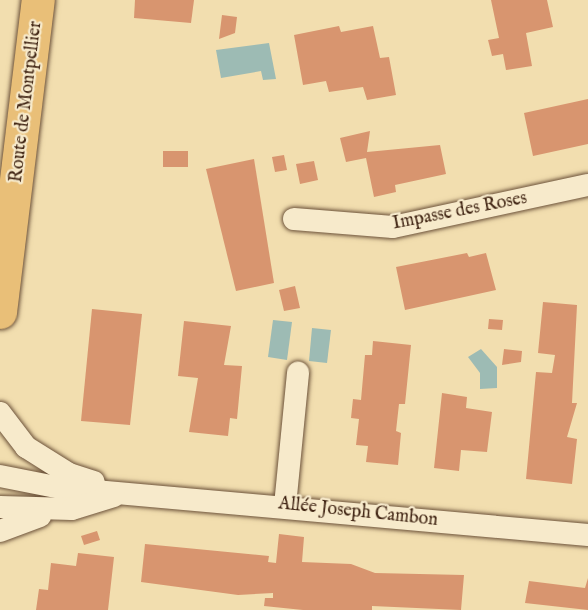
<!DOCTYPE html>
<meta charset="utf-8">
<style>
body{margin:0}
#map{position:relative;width:588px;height:610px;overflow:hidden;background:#f2deaf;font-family:"IM FELL English",serif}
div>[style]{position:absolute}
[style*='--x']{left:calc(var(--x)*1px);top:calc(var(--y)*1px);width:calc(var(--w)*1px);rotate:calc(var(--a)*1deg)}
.water>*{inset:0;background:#9dbbb4}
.building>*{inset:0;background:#d8956f}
.roads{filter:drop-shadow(0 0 2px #6c523a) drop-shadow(0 0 2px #6c523a)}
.minor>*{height:22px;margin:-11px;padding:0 11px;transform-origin:11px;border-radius:11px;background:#f7eacb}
.primary>*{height:33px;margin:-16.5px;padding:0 16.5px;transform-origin:16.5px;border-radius:16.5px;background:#e9bf78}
span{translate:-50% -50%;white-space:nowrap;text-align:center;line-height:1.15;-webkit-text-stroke:4.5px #f7eacb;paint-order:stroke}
.street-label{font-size:18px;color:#402413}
</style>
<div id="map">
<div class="water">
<i style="clip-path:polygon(269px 43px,276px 79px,263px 80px,261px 71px,221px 78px,216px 50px)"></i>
<i style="clip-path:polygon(273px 320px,292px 322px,287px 360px,268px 357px)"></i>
<i style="clip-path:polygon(312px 328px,331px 330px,327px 363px,309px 361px)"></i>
<i style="clip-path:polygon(481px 349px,497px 367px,497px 388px,480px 389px,480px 373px,468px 357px)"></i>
</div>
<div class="building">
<i style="clip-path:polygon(135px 0,194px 0,191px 23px,134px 18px)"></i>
<i style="clip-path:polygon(491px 0,547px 0,553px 27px,526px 33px,532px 66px,506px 70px,503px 54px,492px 56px,488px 40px,499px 38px)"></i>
<i style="clip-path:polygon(222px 15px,237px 17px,235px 33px,219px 39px)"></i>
<i style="clip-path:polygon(339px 26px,341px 32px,373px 26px,380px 58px,389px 57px,396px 95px,367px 100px,363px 87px,329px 92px,326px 81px,303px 85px,294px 35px)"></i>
<i style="clip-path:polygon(588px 99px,588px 144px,533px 156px,524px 113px)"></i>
<i style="clip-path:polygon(370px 131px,367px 152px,440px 145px,446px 174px,395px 185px,396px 192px,374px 197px,366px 158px,346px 162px,340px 138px)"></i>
<i style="clip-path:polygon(163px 151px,188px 151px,188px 167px,163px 167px)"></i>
<i style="clip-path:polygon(284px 155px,287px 170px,275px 172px,272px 157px)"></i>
<i style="clip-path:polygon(254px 159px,274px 283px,236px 291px,206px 169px)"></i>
<i style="clip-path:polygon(314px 161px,318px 180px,300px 184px,296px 164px)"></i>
<i style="clip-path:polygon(467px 253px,469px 257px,486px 253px,496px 290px,405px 310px,396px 267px)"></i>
<i style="clip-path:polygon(295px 286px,300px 308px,284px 311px,279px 290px)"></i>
<i style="clip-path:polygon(543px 302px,577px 305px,572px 403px,577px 403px,567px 437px,577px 439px,572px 484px,526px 479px,536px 372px,552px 373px,555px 355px,538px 353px)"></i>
<i style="clip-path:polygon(92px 309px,142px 314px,130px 425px,81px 421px)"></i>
<i style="clip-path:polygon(489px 319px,503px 320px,502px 330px,488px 329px)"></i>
<i style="clip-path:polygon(184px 321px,231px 326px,224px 365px,242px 366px,237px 419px,230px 418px,228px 436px,189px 432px,198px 378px,178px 376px)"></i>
<i style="clip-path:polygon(373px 341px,411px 345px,405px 404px,399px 404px,396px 431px,401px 433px,398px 465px,366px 462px,368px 446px,356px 445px,359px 419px,351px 418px,353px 399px,361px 400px,365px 355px,372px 355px)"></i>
<i style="clip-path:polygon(504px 349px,522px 351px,521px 362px,502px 365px)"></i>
<i style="clip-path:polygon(442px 393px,467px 397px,466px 408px,492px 412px,487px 452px,461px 450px,459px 471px,434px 468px)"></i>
<i style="clip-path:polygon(97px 531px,100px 540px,84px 545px,81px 536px)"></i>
<i style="clip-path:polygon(279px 534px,304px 537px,302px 562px,351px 564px,375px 573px,464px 575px,461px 610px,372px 606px,372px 610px,303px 610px,264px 606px,265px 598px,273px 598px,273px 593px,238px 595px,141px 582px,145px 544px,269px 556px,268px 562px,276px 563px)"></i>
<i style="clip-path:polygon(78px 553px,114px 557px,108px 610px,36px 610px,39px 589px,48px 590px,51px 563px,76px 566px)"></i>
<i style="clip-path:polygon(588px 578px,588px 610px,525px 603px,529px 581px,585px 588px)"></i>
</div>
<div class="roads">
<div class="minor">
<i style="--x:294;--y:219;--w:99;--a:4.6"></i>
<i style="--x:393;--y:227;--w:199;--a:-12.2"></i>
<i style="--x:0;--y:413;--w:43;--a:52.6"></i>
<i style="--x:26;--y:447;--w:51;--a:32.1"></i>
<i style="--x:69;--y:474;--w:26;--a:18"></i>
<i style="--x:0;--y:476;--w:62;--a:11.1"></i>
<i style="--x:61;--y:488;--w:529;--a:5.1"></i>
<i style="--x:285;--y:506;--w:134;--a:-84.4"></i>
<i style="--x:0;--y:507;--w:72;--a:1.6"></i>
<i style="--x:72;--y:509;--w:44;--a:-17.2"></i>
<i style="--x:0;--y:531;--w:43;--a:-20.6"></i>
</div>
<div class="primary">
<i style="--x:0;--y:312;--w:314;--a:-83.1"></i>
</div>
</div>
<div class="street-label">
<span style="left:27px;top:102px;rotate:-83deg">Route de Montpellier</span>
<span style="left:460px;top:212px;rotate:-11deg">Impasse des Roses</span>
<span style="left:358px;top:513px;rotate:6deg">Allée Joseph Cambon</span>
</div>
</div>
